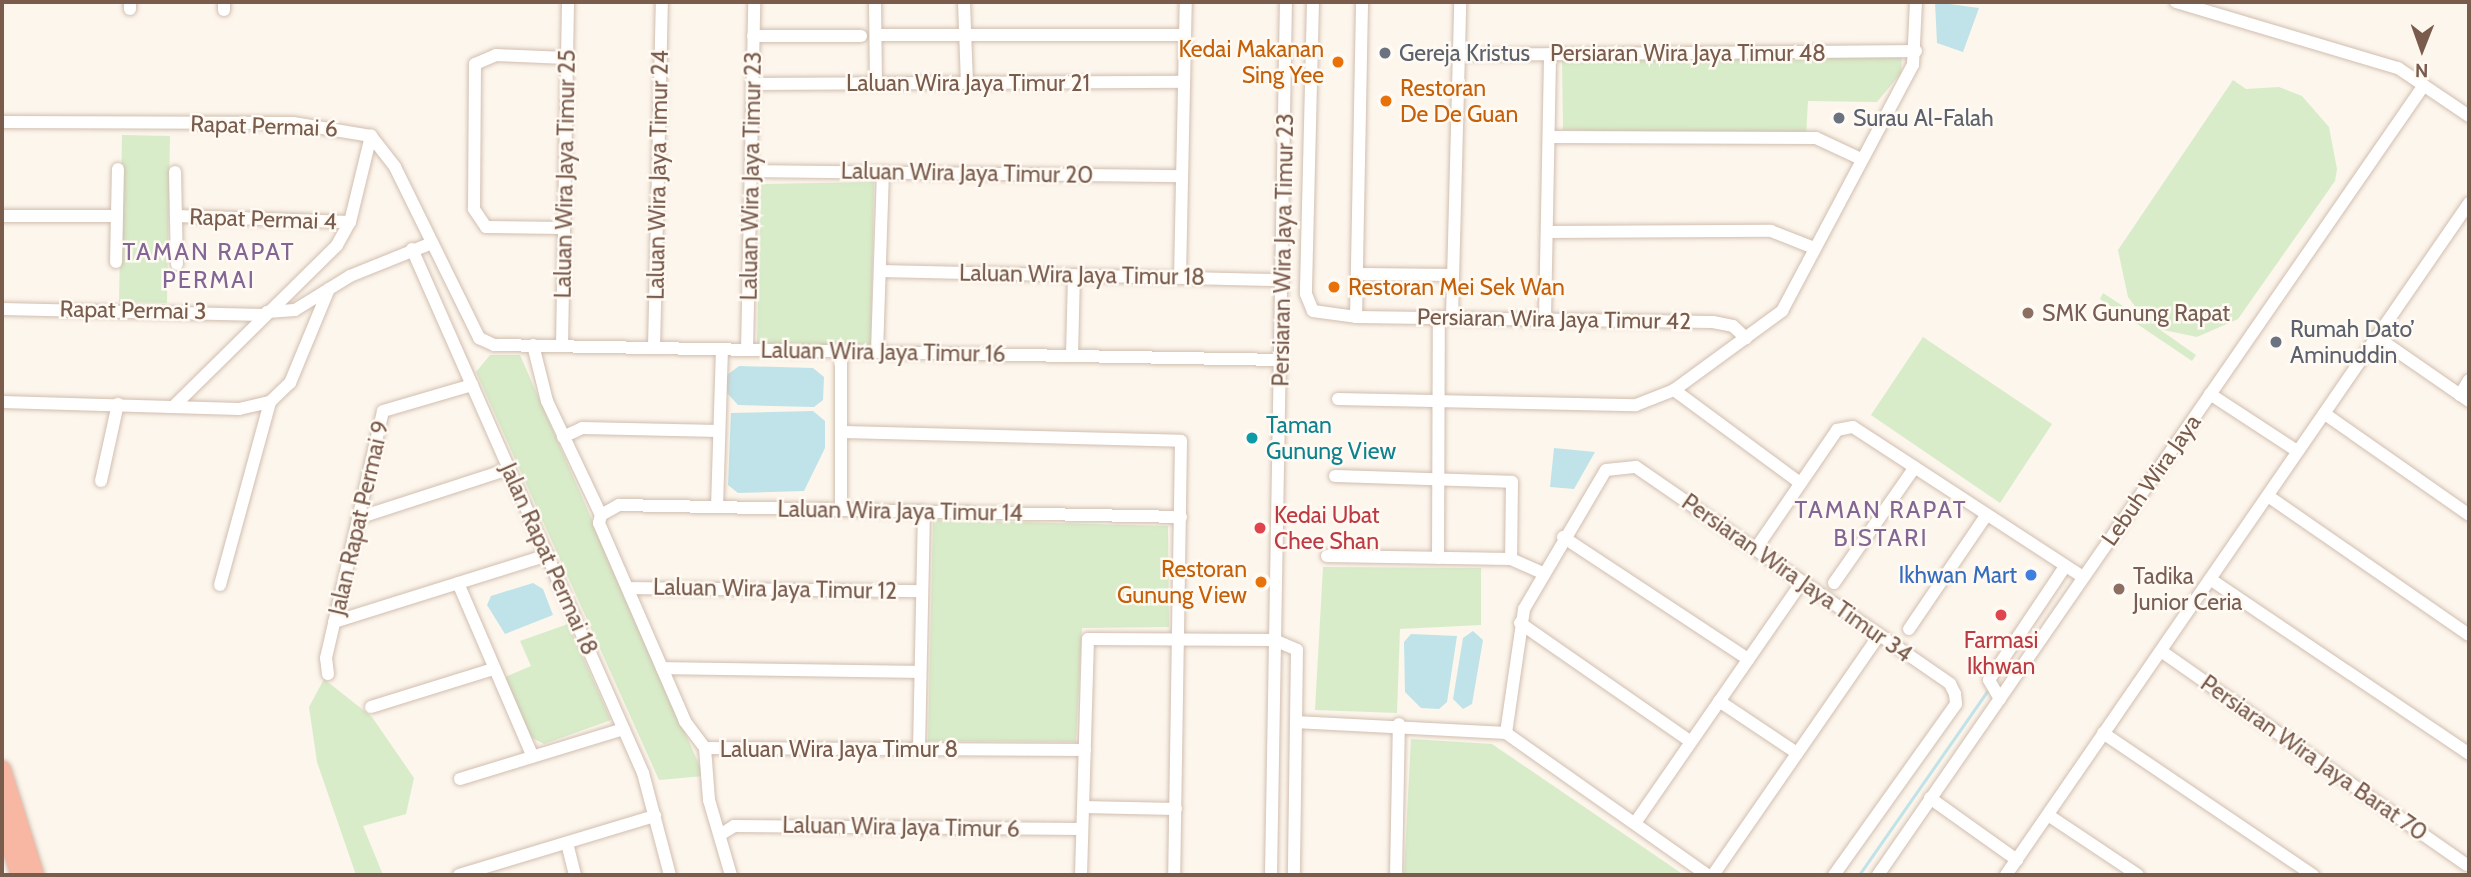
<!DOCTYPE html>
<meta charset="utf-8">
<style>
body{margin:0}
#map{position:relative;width:2471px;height:877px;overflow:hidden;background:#fdf6ec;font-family:Cabin,sans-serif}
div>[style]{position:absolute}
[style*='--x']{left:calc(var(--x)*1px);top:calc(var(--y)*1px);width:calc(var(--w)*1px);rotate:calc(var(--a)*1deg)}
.green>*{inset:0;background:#d8ecc9}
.water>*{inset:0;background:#bfe3e8}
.stream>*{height:2.5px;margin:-1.25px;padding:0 1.25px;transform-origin:1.25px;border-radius:1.25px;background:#bfe3e8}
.roads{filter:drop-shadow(0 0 2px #d1beb0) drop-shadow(0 0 2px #d1beb0)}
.minor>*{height:12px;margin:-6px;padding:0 6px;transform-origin:6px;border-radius:6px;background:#fff}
.highway>*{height:18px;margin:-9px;padding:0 9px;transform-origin:9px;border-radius:9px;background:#f7b7a3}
.dots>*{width:19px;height:19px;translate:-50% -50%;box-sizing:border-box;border:4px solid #fffaf3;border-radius:50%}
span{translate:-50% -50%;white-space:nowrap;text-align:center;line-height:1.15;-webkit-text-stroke:5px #fffaf3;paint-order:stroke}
.food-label{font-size:23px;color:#c56008}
.right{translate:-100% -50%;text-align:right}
.left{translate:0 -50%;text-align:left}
.worship-label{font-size:23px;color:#5b616d}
.street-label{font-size:23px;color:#7a5c4d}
.education-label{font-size:23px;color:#785e54}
.culture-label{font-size:23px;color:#0d838f}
.health-label{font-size:23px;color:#be3a42}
.shop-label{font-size:23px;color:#366cbe}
.neighbourhood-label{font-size:24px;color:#846695;letter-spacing:2px}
.frame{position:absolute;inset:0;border:4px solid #7a5c4d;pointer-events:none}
.north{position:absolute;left:2387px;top:14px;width:70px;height:70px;-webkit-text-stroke:5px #fffaf3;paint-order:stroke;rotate:181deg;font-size:19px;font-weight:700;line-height:28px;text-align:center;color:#7a5c4d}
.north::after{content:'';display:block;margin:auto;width:24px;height:32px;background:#7a5c4d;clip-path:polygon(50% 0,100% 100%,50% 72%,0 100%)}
</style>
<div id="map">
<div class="green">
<i style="clip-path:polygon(1902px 57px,1901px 73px,1877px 102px,1808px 101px,1806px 136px,1563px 130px,1562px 60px)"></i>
<i style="clip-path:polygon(2233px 80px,2246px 89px,2279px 87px,2302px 96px,2329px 127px,2337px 169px,2335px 181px,2238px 319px,2197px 337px,2159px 329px,2196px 355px,2192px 361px,2100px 299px,2103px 293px,2146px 321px,2128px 297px,2118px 250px)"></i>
<i style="clip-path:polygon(122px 135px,170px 136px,167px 303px,119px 302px)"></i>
<i style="clip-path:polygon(874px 182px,871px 347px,757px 343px,761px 184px)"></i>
<i style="clip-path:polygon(1923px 337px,2052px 424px,2000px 503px,1871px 415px)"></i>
<i style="clip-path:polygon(490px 355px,520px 355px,704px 776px,659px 780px,476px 372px)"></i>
<i style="clip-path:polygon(933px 520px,1168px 526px,1169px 627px,1082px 628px,1076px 742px,928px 741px)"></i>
<i style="clip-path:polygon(1323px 567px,1481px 568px,1481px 625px,1400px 629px,1397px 713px,1315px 710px)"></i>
<i style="clip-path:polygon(568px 624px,611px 720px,544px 744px,529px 736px,505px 677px,531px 666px,520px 641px)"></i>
<i style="clip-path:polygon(324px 679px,372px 717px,414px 778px,406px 814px,363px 826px,383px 875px,356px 875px,317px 762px,309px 707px)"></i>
<i style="clip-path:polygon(1411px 739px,1492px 744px,1684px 875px,1404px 875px)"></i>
</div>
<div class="water">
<i style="clip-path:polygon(1935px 2px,1979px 8px,1963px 52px,1937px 43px)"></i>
<i style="clip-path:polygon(739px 366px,813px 368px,824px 377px,823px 400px,814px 407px,738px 405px,727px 393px,727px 375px)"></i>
<i style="clip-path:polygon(813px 411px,825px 421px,825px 448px,804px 491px,738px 493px,728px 485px,731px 413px)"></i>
<i style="clip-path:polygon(1554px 448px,1595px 452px,1574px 489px,1550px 487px)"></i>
<i style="clip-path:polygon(533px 583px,543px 589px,553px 615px,505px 634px,487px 605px,491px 596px)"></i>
<i style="clip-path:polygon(1473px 631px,1483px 640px,1472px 704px,1463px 709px,1453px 699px,1463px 638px)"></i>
<i style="clip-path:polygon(1411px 634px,1457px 636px,1447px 702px,1439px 709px,1421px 708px,1405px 692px,1404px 642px)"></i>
</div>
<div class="stream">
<i style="--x:1859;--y:875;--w:226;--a:-55.1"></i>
<i style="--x:2469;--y:875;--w:1;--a:-90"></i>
</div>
<div class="roads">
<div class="minor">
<i style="--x:875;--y:2;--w:81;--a:89.3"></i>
<i style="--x:964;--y:2;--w:80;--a:87.9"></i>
<i style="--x:1313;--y:2;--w:292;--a:91.4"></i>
<i style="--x:1306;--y:294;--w:18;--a:68"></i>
<i style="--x:1313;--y:311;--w:43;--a:7.9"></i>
<i style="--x:1356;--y:317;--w:357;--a:0.8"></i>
<i style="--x:1713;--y:322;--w:20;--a:11"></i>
<i style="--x:1733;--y:326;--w:18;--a:43"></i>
<i style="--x:2176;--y:2;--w:232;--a:16.6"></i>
<i style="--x:2398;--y:68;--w:86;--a:34.1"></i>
<i style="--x:130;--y:9;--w:7;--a:-90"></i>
<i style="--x:224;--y:10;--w:8;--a:-90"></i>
<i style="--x:876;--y:35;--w:309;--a:0"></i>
<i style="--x:753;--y:36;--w:108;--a:0"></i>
<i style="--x:1460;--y:55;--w:456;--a:-0.5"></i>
<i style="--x:752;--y:84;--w:432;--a:-0.3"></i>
<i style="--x:2;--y:122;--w:291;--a:0.2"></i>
<i style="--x:293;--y:123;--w:79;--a:9.5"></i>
<i style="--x:371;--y:136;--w:39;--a:52"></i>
<i style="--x:395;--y:167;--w:191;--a:63.8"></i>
<i style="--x:479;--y:338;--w:17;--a:25"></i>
<i style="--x:494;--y:345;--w:787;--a:1.09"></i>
<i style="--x:1549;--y:137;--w:267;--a:0.2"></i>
<i style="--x:1816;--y:138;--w:50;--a:25"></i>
<i style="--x:752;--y:171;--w:430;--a:0.7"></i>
<i style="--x:175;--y:172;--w:92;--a:88.8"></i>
<i style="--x:2;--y:216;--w:114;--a:0"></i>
<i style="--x:176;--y:216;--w:174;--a:2"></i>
<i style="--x:564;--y:228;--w:78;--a:-179.3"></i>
<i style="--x:486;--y:227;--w:22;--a:-124"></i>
<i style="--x:474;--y:209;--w:145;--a:-89.6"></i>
<i style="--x:475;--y:64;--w:23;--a:-23"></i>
<i style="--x:496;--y:55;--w:70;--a:2.5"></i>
<i style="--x:1547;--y:232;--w:224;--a:-0.3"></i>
<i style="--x:1771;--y:231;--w:46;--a:21.6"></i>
<i style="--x:412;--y:249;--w:573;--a:66.21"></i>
<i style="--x:643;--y:773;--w:106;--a:75.2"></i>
<i style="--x:116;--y:262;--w:93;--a:-88.8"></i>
<i style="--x:880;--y:271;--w:403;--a:1.3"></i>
<i style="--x:1357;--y:274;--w:96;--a:0.6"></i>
<i style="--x:1180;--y:277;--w:275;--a:-88.8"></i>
<i style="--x:2;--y:309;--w:262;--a:1.3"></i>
<i style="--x:267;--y:312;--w:28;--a:-4"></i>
<i style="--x:295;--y:310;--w:65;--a:-31.7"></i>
<i style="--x:350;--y:276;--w:88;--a:-21.9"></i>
<i style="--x:1356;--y:317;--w:315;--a:-88.9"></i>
<i style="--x:1452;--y:318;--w:316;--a:-88.5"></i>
<i style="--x:1545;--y:318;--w:264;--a:-88.9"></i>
<i style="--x:2378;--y:338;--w:111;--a:34.7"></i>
<i style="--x:533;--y:345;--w:58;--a:76"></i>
<i style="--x:547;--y:401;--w:126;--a:64.7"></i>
<i style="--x:562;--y:346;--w:344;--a:-89"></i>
<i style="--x:654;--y:348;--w:346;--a:-88.7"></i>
<i style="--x:747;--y:350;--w:348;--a:-88.8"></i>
<i style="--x:841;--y:351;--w:158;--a:90"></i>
<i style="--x:877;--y:352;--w:180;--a:-88.1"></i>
<i style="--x:1072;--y:356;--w:81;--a:-88.6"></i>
<i style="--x:1674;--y:390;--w:157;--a:36.4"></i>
<i style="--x:2210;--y:394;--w:104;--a:33.2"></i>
<i style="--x:2460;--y:395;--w:17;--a:-59"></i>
<i style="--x:1338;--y:399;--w:298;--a:1.2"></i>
<i style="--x:1636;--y:405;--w:41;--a:-21.5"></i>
<i style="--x:1674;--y:390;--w:134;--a:-36.2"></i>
<i style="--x:1782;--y:311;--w:279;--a:-62"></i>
<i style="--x:1913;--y:65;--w:63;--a:-87.3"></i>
<i style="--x:2;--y:402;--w:237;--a:1.7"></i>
<i style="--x:239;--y:409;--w:32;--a:-13"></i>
<i style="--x:270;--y:402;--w:28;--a:-44"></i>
<i style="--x:290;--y:383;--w:102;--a:-67.5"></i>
<i style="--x:174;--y:406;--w:229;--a:-44.6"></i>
<i style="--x:337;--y:245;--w:26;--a:-61"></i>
<i style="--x:350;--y:222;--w:89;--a:-76.3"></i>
<i style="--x:2325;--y:414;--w:176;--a:35"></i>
<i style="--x:844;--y:432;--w:337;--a:1.5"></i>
<i style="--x:1181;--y:441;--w:434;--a:90.9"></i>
<i style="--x:563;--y:437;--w:21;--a:-25"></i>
<i style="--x:582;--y:428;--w:137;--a:1.3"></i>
<i style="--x:1335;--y:476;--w:177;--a:1.9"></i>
<i style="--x:1512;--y:482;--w:77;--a:90.7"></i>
<i style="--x:101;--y:481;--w:79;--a:-77.6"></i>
<i style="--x:2268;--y:496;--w:244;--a:34.7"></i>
<i style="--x:717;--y:507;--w:158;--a:-88.2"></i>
<i style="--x:358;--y:518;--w:159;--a:-18"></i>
<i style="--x:1563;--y:537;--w:222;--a:33.4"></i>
<i style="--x:1757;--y:547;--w:142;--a:-55.6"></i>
<i style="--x:1837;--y:430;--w:16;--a:-11"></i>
<i style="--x:1853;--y:427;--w:275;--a:33.1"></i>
<i style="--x:1327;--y:556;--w:184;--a:0.9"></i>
<i style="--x:1511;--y:559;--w:34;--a:24"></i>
<i style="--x:1438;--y:558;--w:241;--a:-89.8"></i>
<i style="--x:2210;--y:579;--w:313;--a:34"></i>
<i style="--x:458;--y:583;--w:189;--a:66.7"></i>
<i style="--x:1834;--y:583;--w:141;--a:-55.1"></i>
<i style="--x:220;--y:585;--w:190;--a:-74.7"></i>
<i style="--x:629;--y:588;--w:293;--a:0.6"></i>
<i style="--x:334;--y:622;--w:224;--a:-17.4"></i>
<i style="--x:1520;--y:623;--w:207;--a:34.8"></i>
<i style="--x:1909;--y:629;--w:135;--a:-55.8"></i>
<i style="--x:2161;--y:651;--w:373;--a:35"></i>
<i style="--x:662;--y:668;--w:256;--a:0.9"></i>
<i style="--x:328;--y:674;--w:16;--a:-97"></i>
<i style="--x:326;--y:658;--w:253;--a:-77"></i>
<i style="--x:383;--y:411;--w:93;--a:-16.3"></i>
<i style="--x:2000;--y:699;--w:22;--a:-120"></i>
<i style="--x:1989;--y:680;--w:135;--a:-56.2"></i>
<i style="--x:1719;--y:701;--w:94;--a:33.7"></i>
<i style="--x:371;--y:707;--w:128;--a:-17.3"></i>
<i style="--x:1296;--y:722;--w:210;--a:3"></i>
<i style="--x:1506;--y:733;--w:246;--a:35.2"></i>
<i style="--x:1506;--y:733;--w:125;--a:-81.7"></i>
<i style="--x:1524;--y:609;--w:161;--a:-59.5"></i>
<i style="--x:1606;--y:470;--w:30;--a:-6"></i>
<i style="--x:1636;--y:467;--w:382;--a:34.6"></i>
<i style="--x:1950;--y:684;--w:11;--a:63"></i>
<i style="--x:1955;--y:694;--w:10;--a:84"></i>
<i style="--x:1956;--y:704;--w:210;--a:125.5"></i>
<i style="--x:2103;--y:733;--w:254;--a:34.1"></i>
<i style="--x:705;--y:748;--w:52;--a:85.6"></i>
<i style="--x:709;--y:800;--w:78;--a:73.7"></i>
<i style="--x:919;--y:749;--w:237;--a:-88.8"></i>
<i style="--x:1085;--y:750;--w:380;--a:-179.7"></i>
<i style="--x:705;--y:748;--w:34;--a:-127"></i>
<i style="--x:685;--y:721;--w:216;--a:-113.5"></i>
<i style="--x:599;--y:523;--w:8;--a:-76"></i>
<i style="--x:601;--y:515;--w:21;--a:-29"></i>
<i style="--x:619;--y:505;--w:562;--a:1.22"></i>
<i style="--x:460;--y:779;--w:171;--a:-17"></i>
<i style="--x:1930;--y:798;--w:107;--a:35.5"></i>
<i style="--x:1083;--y:807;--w:93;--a:1.2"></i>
<i style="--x:2048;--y:815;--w:108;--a:33.7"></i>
<i style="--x:1635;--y:823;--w:292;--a:-55.3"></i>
<i style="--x:723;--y:833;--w:13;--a:-32"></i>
<i style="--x:734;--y:826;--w:348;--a:0.5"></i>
<i style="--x:567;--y:843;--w:33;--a:76"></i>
<i style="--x:459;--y:875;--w:205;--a:-16.8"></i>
<i style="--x:1081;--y:875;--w:236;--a:-88.3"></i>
<i style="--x:1088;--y:639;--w:186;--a:0.3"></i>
<i style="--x:1274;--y:640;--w:25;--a:23"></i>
<i style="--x:1297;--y:650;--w:225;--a:90.8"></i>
<i style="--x:1271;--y:875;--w:873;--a:-89.02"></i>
<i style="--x:1396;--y:875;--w:151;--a:-88.9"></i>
<i style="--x:1713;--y:875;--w:290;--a:-55.3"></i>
<i style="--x:1878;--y:875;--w:960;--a:-55.35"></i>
<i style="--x:2006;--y:875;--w:816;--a:-55.43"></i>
</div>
<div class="highway">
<i style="--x:2;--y:770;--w:110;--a:72.6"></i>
<i style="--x:2;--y:819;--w:59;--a:72.2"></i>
</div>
</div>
<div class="dots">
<i style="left:1385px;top:53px;background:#6b7280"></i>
<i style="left:1338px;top:62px;background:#e8710a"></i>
<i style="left:1386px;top:101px;background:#e8710a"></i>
<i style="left:1839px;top:118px;background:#6b7280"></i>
<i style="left:1334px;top:287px;background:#e8710a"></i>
<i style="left:2028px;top:313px;background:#8d6e63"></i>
<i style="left:2276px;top:342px;background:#6b7280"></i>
<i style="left:1252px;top:438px;background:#0f9aa8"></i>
<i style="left:1260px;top:528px;background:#e0444e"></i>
<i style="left:2031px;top:575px;background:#3f7fe0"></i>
<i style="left:1261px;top:582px;background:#e8710a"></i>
<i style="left:2119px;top:589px;background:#8d6e63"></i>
<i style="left:2001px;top:615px;background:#e0444e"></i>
</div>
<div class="food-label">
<span class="right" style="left:1324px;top:62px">Kedai Makanan<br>Sing Yee</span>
<span class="left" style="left:1400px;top:101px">Restoran<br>De De Guan</span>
<span class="left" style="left:1348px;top:287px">Restoran Mei Sek Wan</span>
<span class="right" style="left:1247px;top:582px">Restoran<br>Gunung View</span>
</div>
<div class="worship-label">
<span class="left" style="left:1399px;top:53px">Gereja Kristus</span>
<span class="left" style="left:1853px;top:118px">Surau Al-Falah</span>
<span class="left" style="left:2290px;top:342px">Rumah Dato’<br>Aminuddin</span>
</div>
<div class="street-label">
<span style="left:1688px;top:53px">Persiaran Wira Jaya Timur 48</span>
<span style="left:968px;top:83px">Laluan Wira Jaya Timur 21</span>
<span style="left:264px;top:126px;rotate:2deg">Rapat Permai 6</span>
<span style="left:967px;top:173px;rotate:1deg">Laluan Wira Jaya Timur 20</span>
<span style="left:565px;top:174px;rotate:-89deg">Laluan Wira Jaya Timur 25</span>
<span style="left:658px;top:175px;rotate:-89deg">Laluan Wira Jaya Timur 24</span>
<span style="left:751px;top:176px;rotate:-89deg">Laluan Wira Jaya Timur 23</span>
<span style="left:263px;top:219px;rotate:2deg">Rapat Permai 4</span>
<span style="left:1283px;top:250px;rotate:-89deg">Persiaran Wira Jaya Timur 23</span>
<span style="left:1082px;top:275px;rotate:1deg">Laluan Wira Jaya Timur 18</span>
<span style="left:133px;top:310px;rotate:1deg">Rapat Permai 3</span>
<span style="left:1554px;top:319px;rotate:1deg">Persiaran Wira Jaya Timur 42</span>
<span style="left:883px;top:352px;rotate:1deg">Laluan Wira Jaya Timur 16</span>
<span style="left:2151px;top:480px;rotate:-55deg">Lebuh Wira Jaya</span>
<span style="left:900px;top:511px;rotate:1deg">Laluan Wira Jaya Timur 14</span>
<span style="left:359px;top:518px;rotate:-77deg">Jalan Rapat Permai 9</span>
<span style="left:549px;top:559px;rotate:66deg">Jalan Rapat Permai 18</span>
<span style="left:1797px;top:578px;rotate:35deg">Persiaran Wira Jaya Timur 34</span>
<span style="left:775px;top:589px;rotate:1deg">Laluan Wira Jaya Timur 12</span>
<span style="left:839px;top:749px">Laluan Wira Jaya Timur 8</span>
<span style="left:2314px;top:758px;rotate:35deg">Persiaran Wira Jaya Barat 70</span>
<span style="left:901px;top:827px;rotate:1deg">Laluan Wira Jaya Timur 6</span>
</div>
<div class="education-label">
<span class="left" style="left:2042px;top:313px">SMK Gunung Rapat</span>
<span class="left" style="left:2133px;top:589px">Tadika<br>Junior Ceria</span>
</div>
<div class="culture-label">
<span class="left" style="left:1266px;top:438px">Taman<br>Gunung View</span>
</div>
<div class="health-label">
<span class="left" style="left:1274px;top:528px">Kedai Ubat<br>Chee Shan</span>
<span style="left:2001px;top:653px">Farmasi<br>Ikhwan</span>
</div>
<div class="shop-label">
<span class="right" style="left:2017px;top:575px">Ikhwan Mart</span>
</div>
<div class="neighbourhood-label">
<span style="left:209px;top:266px">TAMAN RAPAT<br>PERMAI</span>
<span style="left:1881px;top:524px">TAMAN RAPAT<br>BISTARI</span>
</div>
<div class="frame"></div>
<div class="north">N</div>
</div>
